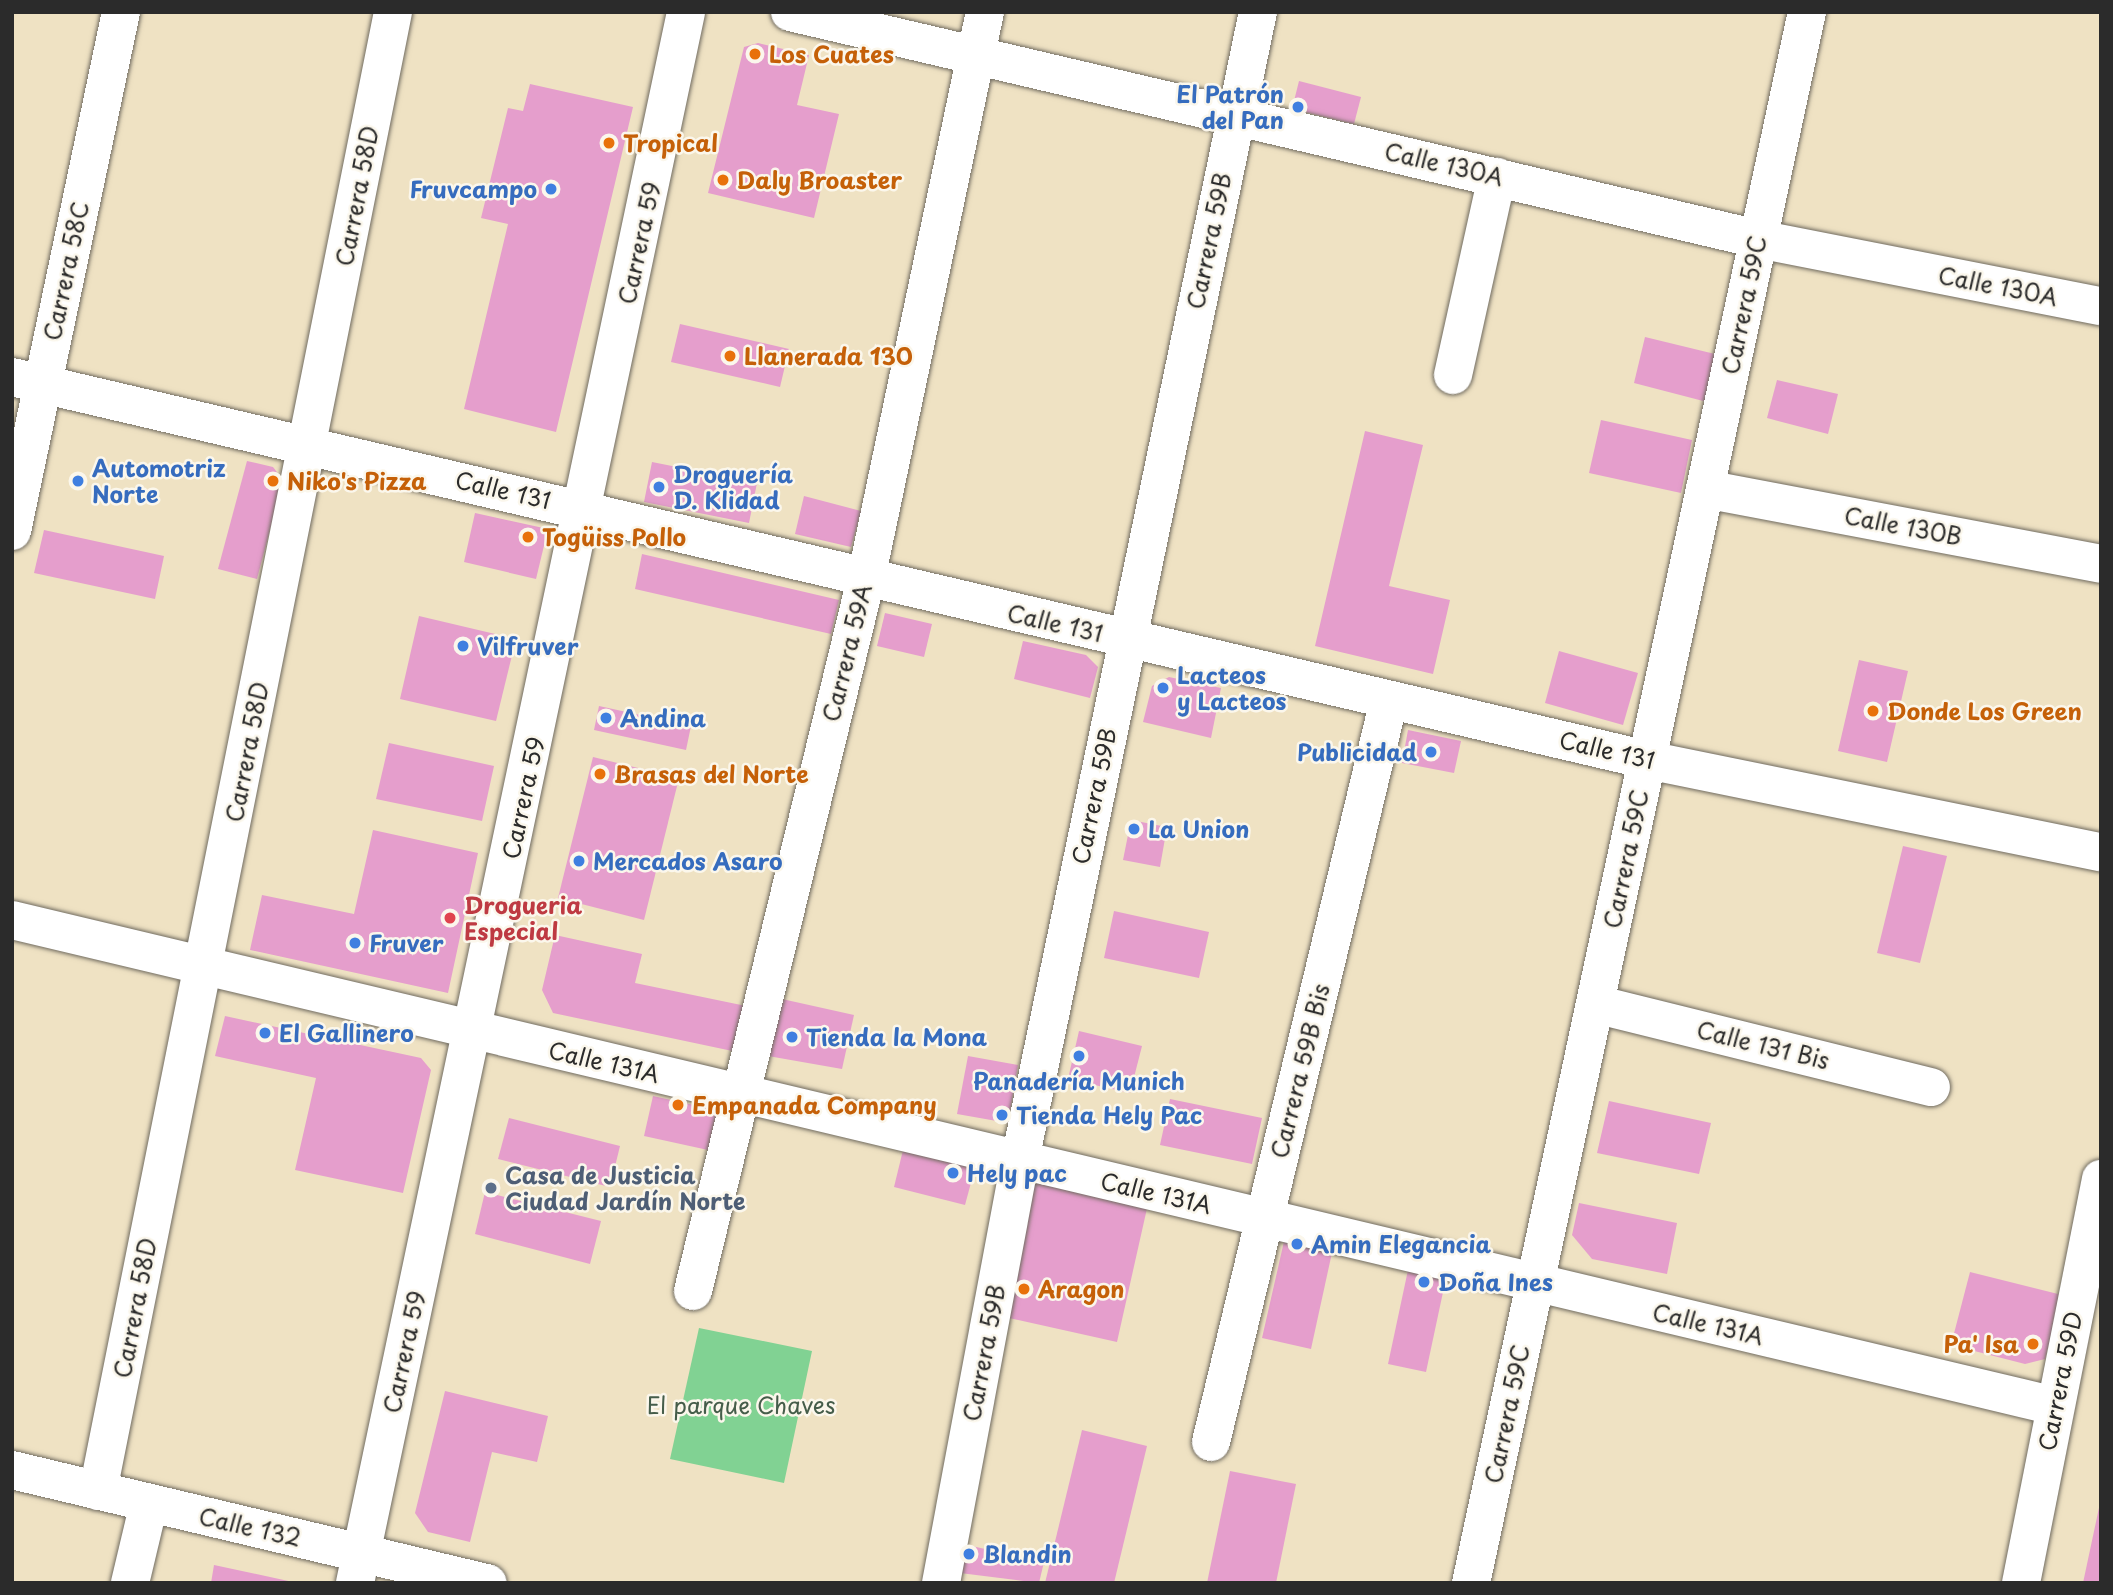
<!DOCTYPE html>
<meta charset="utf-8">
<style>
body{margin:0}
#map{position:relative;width:2113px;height:1595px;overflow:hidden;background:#efe2c3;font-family:"Playpen Sans",sans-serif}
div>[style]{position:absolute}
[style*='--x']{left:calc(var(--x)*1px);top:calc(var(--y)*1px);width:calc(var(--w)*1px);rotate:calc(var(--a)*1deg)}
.green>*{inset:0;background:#81d293}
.building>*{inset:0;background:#e59ecc}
.roads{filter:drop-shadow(0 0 2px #706b60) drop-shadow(0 0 2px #706b60)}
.minor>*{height:38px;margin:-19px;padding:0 19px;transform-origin:19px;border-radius:19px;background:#fff}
.dots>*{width:19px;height:19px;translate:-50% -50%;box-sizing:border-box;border:4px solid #fbf7ec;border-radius:50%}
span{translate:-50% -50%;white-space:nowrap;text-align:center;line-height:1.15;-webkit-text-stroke:5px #fbf7ec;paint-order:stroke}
.food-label{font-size:23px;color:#c56008;font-weight:700}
.left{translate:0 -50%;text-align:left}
.right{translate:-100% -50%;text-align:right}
.shop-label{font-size:23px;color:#366cbe;font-weight:700}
.street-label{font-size:23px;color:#2b2b2b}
.health-label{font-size:23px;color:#be3a42;font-weight:700}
.service-label{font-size:23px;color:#4e5e75;font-weight:700}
.park-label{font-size:23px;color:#455d4a}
.frame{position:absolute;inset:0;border:14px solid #2b2b2b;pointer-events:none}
</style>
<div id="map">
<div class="green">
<i style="clip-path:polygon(699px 1328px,812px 1351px,784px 1483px,670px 1459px)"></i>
</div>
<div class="building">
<i style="clip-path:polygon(758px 43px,809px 55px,797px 105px,839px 114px,814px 218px,708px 193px,744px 47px)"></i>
<i style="clip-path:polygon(1299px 81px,1361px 97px,1354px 124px,1292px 109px)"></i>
<i style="clip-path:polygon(530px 84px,633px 107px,556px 432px,464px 409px,508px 224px,481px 218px,508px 108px,523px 111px)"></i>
<i style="clip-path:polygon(680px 324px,789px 349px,780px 387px,671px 362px)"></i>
<i style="clip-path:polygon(1645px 337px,1719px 355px,1707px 402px,1634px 383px)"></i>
<i style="clip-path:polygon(1777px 380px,1838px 394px,1828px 434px,1767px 418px)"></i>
<i style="clip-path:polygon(1601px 420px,1692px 440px,1681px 493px,1589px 473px)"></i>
<i style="clip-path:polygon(1365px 431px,1423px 445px,1389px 586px,1450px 600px,1433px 674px,1315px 646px)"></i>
<i style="clip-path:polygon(247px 461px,273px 467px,283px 480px,257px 579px,218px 569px)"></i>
<i style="clip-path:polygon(652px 462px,757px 483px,749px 523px,644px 502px)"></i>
<i style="clip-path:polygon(804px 496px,861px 511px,851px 547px,795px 534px)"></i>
<i style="clip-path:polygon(475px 513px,548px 529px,536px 579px,464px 562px)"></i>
<i style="clip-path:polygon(44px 530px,164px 556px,155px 599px,34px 573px)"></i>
<i style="clip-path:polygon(642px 554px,839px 600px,831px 634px,635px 589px)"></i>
<i style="clip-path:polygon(885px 613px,932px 624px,924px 657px,877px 646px)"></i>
<i style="clip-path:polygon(419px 616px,516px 639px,496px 721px,400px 699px)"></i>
<i style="clip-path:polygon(1023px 641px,1086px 655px,1098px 667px,1090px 698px,1014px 679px)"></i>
<i style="clip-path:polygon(1559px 651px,1638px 673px,1623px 725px,1545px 703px)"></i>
<i style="clip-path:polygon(1859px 660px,1908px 671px,1887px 762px,1838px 751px)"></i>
<i style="clip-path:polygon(1169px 677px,1221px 688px,1211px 738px,1143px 722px,1152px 686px)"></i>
<i style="clip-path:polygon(599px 706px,691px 726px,686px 750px,594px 730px)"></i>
<i style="clip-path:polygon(1408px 730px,1461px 741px,1454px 773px,1402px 763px)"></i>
<i style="clip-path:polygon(389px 743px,494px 766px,482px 821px,376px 799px)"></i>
<i style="clip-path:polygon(593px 757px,679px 778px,644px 920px,558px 898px)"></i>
<i style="clip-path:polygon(1131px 820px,1167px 827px,1160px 867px,1123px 860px)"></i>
<i style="clip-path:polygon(373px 830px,478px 853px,448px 993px,250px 950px,262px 895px,354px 914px)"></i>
<i style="clip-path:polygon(1903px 846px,1947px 856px,1920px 963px,1877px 953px)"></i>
<i style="clip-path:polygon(1114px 911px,1209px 932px,1199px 978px,1104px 958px)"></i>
<i style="clip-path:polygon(555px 935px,642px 954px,635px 983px,746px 1006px,737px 1052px,553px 1013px,542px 990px)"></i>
<i style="clip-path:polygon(782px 999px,854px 1015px,842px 1069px,768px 1056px)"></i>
<i style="clip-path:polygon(225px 1016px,421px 1058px,431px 1070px,403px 1193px,295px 1170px,316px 1078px,215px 1056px)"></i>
<i style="clip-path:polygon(1079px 1031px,1142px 1046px,1130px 1093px,1068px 1079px)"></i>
<i style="clip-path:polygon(968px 1056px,1018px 1065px,1008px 1123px,957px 1114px)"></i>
<i style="clip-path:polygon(653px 1096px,717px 1110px,708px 1150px,644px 1136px)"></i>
<i style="clip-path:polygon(1170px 1099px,1262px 1118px,1252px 1164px,1160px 1145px)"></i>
<i style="clip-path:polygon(1609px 1101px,1711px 1123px,1699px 1174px,1597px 1153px)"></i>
<i style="clip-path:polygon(509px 1118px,620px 1146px,610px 1187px,498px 1159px)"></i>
<i style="clip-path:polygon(904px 1146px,976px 1164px,965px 1205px,894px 1187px)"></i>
<i style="clip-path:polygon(1032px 1170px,1150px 1195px,1117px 1342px,1000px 1316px)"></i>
<i style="clip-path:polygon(485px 1192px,601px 1221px,590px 1264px,475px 1234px)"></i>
<i style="clip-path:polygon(1579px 1203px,1677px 1223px,1667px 1274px,1592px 1259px,1572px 1235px)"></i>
<i style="clip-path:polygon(1285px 1237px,1333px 1248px,1311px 1349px,1262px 1338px)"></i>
<i style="clip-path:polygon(1408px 1270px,1446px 1278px,1426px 1372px,1388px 1364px)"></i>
<i style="clip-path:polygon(1970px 1272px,2062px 1295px,2045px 1359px,2025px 1364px,1951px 1345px)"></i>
<i style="clip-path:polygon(445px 1391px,548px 1416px,537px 1462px,492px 1452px,470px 1542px,428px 1532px,415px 1513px)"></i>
<i style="clip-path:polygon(1082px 1430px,1147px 1446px,1114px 1583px,1045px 1583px)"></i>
<i style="clip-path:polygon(1230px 1471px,1296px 1484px,1276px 1583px,1207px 1583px)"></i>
<i style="clip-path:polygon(2100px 1503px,2101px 1583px,2083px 1583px)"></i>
<i style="clip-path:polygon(958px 1543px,1044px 1562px,1039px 1583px,952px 1572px)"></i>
<i style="clip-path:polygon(214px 1565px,293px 1582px,293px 1583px,211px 1583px)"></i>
</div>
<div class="roads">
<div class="minor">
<i style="--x:790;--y:12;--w:994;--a:13.2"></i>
<i style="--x:1758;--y:239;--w:349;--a:11.1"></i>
<i style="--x:1453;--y:375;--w:203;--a:-77.5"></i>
<i style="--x:12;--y:377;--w:1679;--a:13.18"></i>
<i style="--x:1647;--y:760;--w:463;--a:11.5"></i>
<i style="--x:1705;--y:489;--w:403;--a:10.7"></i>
<i style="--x:12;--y:531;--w:530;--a:-78.14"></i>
<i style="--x:12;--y:920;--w:2100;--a:13.38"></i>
<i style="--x:1595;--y:1004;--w:346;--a:13.9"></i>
<i style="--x:693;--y:1291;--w:733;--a:-76.34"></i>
<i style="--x:866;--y:579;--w:579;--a:-78.15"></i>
<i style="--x:1211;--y:1442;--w:763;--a:-76.51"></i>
<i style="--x:12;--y:1470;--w:489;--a:13.4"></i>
<i style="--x:98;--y:1491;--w:1508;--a:-78.72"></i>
<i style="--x:130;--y:1583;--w:82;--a:-76.6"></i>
<i style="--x:355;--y:1583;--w:1605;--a:-78.1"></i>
<i style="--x:941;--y:1583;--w:430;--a:-79.4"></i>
<i style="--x:1020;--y:1160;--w:1172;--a:-78.29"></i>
<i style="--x:1471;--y:1583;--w:1607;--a:-77.93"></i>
<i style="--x:2021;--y:1583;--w:412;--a:-78.8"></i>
</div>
</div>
<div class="dots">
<i style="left:755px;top:54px;background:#e8710a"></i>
<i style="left:1298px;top:107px;background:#3f7fe0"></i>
<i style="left:609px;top:143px;background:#e8710a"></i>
<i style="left:723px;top:180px;background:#e8710a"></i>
<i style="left:551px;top:189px;background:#3f7fe0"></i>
<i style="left:730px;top:356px;background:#e8710a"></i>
<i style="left:78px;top:481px;background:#3f7fe0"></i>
<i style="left:273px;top:481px;background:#e8710a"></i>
<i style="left:659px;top:487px;background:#3f7fe0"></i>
<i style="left:528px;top:537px;background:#e8710a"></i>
<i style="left:463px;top:646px;background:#3f7fe0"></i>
<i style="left:1163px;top:688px;background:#3f7fe0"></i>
<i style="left:1873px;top:711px;background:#e8710a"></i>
<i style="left:606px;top:718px;background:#3f7fe0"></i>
<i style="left:1431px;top:752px;background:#3f7fe0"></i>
<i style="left:600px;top:774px;background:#e8710a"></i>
<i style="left:1134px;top:829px;background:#3f7fe0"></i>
<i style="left:579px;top:861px;background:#3f7fe0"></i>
<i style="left:450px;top:918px;background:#e0444e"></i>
<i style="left:355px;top:943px;background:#3f7fe0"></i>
<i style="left:265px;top:1033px;background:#3f7fe0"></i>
<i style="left:792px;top:1037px;background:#3f7fe0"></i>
<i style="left:1079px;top:1056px;background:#3f7fe0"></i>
<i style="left:678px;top:1105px;background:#e8710a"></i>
<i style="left:1002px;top:1115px;background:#3f7fe0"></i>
<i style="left:953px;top:1173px;background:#3f7fe0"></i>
<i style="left:491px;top:1188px;background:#5c6f8a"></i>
<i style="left:1297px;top:1244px;background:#3f7fe0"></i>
<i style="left:1424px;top:1282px;background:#3f7fe0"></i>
<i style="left:1024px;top:1289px;background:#e8710a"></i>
<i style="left:2033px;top:1344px;background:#e8710a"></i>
<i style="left:969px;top:1554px;background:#3f7fe0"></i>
</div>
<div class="food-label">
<span class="left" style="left:769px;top:54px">Los Cuates</span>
<span class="left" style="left:623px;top:143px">Tropical</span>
<span class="left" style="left:737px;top:180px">Daly Broaster</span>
<span class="left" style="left:744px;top:356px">Llanerada 130</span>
<span class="left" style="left:287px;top:481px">Niko's Pizza</span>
<span class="left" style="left:542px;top:537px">Togüiss Pollo</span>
<span class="left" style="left:1887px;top:711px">Donde Los Green</span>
<span class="left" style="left:614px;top:774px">Brasas del Norte</span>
<span class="left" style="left:692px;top:1105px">Empanada Company</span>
<span class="left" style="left:1038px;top:1289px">Aragon</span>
<span class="right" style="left:2019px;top:1344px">Pa' Isa</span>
</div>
<div class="shop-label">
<span class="right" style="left:1284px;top:107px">El Patrón<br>del Pan</span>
<span class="right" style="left:537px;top:189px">Fruvcampo</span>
<span class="left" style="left:92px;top:481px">Automotriz<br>Norte</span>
<span class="left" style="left:673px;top:487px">Droguería<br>D. Klidad</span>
<span class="left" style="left:477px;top:646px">Vilfruver</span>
<span class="left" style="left:1177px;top:688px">Lacteos<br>y Lacteos</span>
<span class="left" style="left:620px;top:718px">Andina</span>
<span class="right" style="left:1417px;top:752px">Publicidad</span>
<span class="left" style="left:1148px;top:829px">La Union</span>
<span class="left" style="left:593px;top:861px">Mercados Asaro</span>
<span class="left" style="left:369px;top:943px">Fruver</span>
<span class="left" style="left:279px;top:1033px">El Gallinero</span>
<span class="left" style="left:806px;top:1037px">Tienda la Mona</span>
<span style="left:1079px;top:1081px">Panadería Munich</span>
<span class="left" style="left:1016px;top:1115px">Tienda Hely Pac</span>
<span class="left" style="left:967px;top:1173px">Hely pac</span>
<span class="left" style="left:1311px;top:1244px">Amin Elegancia</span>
<span class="left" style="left:1438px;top:1282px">Doña Ines</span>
<span class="left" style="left:983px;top:1554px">Blandin</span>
</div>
<div class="street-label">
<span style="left:1444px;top:164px;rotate:13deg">Calle 130A</span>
<span style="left:357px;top:196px;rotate:-79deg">Carrera 58D</span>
<span style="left:1209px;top:241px;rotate:-78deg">Carrera 59B</span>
<span style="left:639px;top:243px;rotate:-78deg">Carrera 59</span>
<span style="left:66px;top:271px;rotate:-78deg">Carrera 58C</span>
<span style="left:1998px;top:286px;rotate:11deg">Calle 130A</span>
<span style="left:1744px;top:305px;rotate:-78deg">Carrera 59C</span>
<span style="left:503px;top:490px;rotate:13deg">Calle 131</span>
<span style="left:1903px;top:526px;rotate:11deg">Calle 130B</span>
<span style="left:1055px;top:623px;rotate:13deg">Calle 131</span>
<span style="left:847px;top:653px;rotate:-76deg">Carrera 59A</span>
<span style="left:1607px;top:750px;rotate:13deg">Calle 131</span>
<span style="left:247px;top:752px;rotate:-79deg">Carrera 58D</span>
<span style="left:1094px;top:796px;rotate:-78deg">Carrera 59B</span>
<span style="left:523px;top:798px;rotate:-78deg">Carrera 59</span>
<span style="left:1626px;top:859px;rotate:-78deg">Carrera 59C</span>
<span style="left:1763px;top:1045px;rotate:14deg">Calle 131 Bis</span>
<span style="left:604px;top:1062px;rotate:13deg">Calle 131A</span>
<span style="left:1300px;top:1071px;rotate:-76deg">Carrera 59B Bis</span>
<span style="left:1156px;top:1193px;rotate:13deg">Calle 131A</span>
<span style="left:135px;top:1308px;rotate:-79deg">Carrera 58D</span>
<span style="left:1708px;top:1324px;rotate:13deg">Calle 131A</span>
<span style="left:404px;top:1352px;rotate:-78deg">Carrera 59</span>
<span style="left:984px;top:1353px;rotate:-79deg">Carrera 59B</span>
<span style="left:2060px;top:1381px;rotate:-79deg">Carrera 59D</span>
<span style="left:1507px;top:1414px;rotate:-78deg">Carrera 59C</span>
<span style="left:250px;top:1527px;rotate:13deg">Calle 132</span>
</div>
<div class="health-label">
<span class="left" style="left:464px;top:918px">Drogueria<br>Especial</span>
</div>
<div class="service-label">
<span class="left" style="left:505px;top:1188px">Casa de Justicia<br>Ciudad Jardín Norte</span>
</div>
<div class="park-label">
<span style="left:741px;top:1405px">El parque Chaves</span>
</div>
<div class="frame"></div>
</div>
